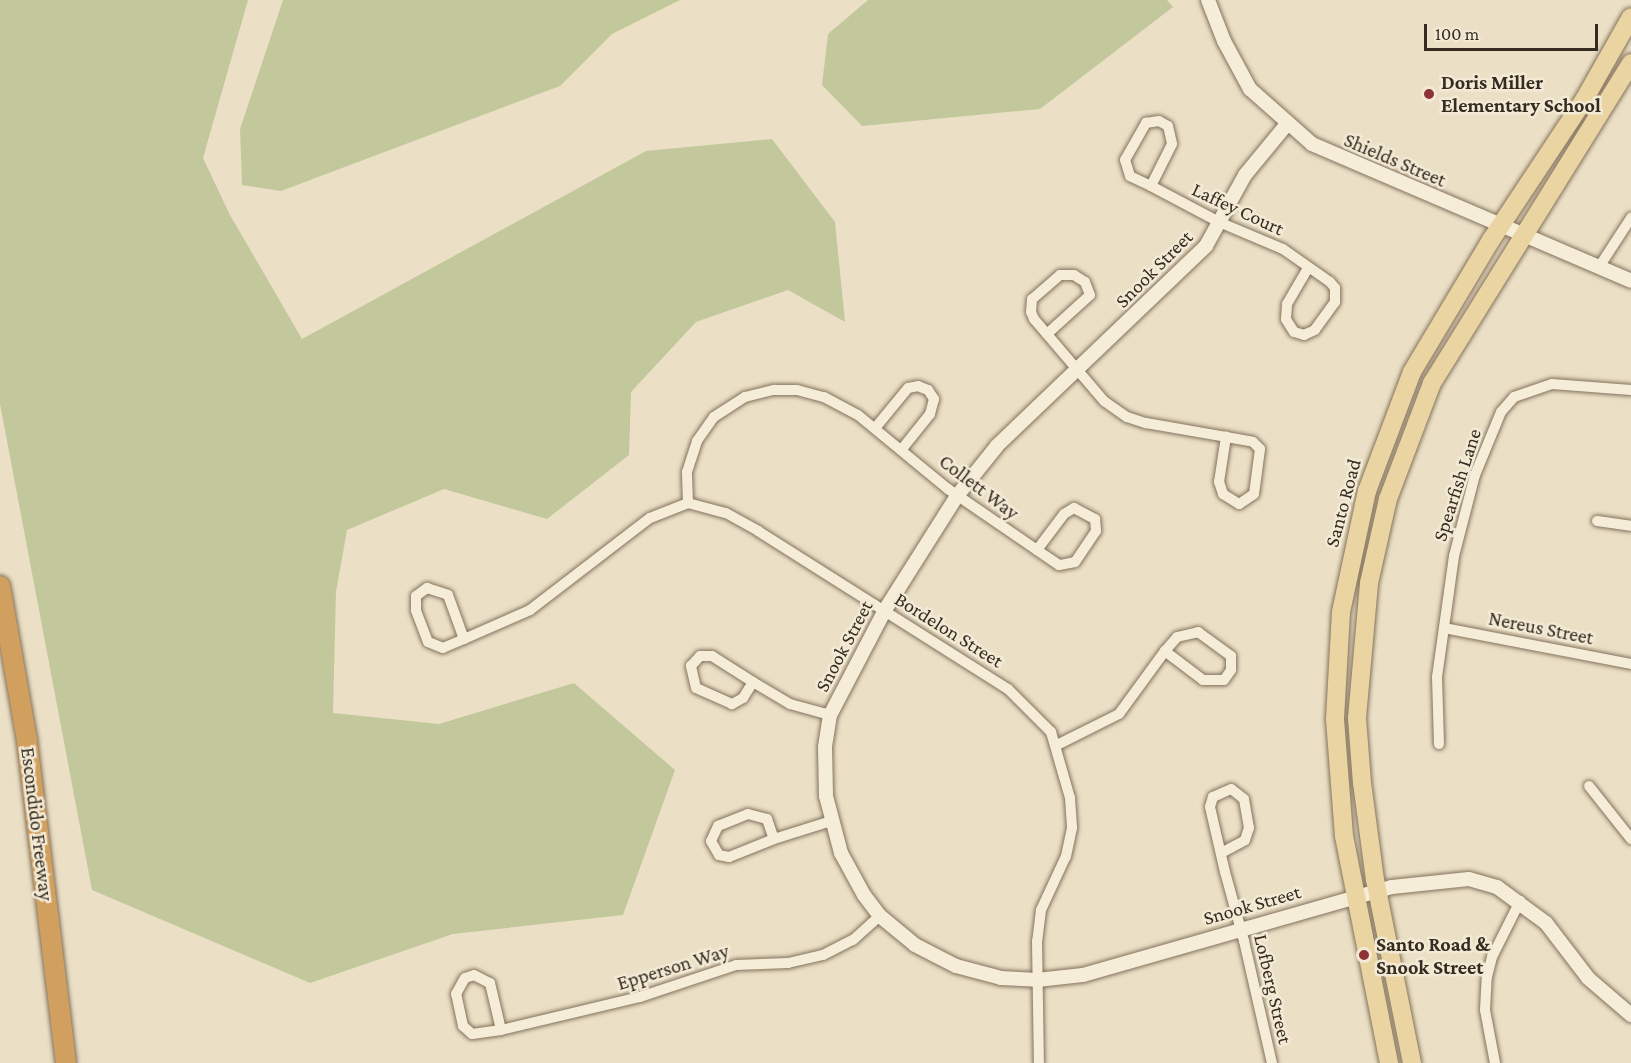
<!DOCTYPE html>
<style>
body{margin:0}
#map{position:relative;width:1631px;height:1063px;overflow:hidden;background:#ebe0c6;font-family:"Crimson Pro",serif}
div>[style]{position:absolute}
[style*='--x']{left:calc(var(--x)*1px);top:calc(var(--y)*1px);width:calc(var(--w)*1px);rotate:calc(var(--a)*1deg)}
.green>*{inset:0;background:#c2c89b}
.roads{filter:drop-shadow(0 0 2px #84725d) drop-shadow(0 0 2px #84725d)}
.minor>*{height:10px;margin:-5px;padding:0 5px;transform-origin:5px;border-radius:5px;background:#f6edd9}
.tertiary>*{height:14px;margin:-7px;padding:0 7px;transform-origin:7px;border-radius:7px;background:#f6edd9}
.primary>*{height:18px;margin:-9px;padding:0 9px;transform-origin:9px;border-radius:9px;background:#ead4a1}
.motorway>*{height:20px;margin:-10px;padding:0 10px;transform-origin:10px;border-radius:10px;background:#d2a05e}
.dots>*{width:16px;height:16px;translate:-50% -50%;box-sizing:border-box;border:3px solid #f3ead5;border-radius:50%}
span{translate:-50% -50%;white-space:nowrap;text-align:center;line-height:1.15;-webkit-text-stroke:5px #f3ead5;paint-order:stroke}
.poi-label{font-size:20px;color:#362b20;font-weight:700}
.left{translate:0 -50%;text-align:left}
.street-label{font-size:20px;color:#362b20}
.scale{position:absolute;left:1424px;top:24px;width:174px;height:27px;box-sizing:border-box;border:3px solid #362b20;border-top:0;padding-left:8px;font-size:18px;line-height:21px;white-space:nowrap;color:#362b20;-webkit-text-stroke:4px #f3ead5;paint-order:stroke}
</style>
<div id="map">
<div class="green">
<i style="clip-path:polygon(0 0,248px 0,203px 158px,230px 215px,302px 339px,646px 151px,772px 139px,835px 222px,845px 322px,788px 290px,696px 322px,631px 392px,629px 455px,547px 519px,444px 489px,347px 530px,336px 592px,333px 713px,439px 724px,574px 683px,675px 770px,623px 915px,453px 934px,310px 983px,92px 890px,0 404px)"></i>
<i style="clip-path:polygon(283px 0,680px 0,612px 34px,560px 86px,281px 191px,242px 185px,240px 129px)"></i>
<i style="clip-path:polygon(868px 0,1167px 0,1173px 7px,1040px 109px,862px 126px,822px 85px,828px 34px)"></i>
</div>
<div class="roads">
<div class="minor">
<i style="--x:1159;--y:121;--w:10;--a:29"></i>
<i style="--x:1168;--y:126;--w:18;--a:77"></i>
<i style="--x:1172;--y:144;--w:47;--a:116.6"></i>
<i style="--x:1151;--y:186;--w:23;--a:-155"></i>
<i style="--x:1130;--y:176;--w:17;--a:-107"></i>
<i style="--x:1125;--y:160;--w:43;--a:-60.4"></i>
<i style="--x:1146;--y:123;--w:13;--a:-9"></i>
<i style="--x:1151;--y:186;--w:77;--a:27.9"></i>
<i style="--x:1219;--y:222;--w:69;--a:22.9"></i>
<i style="--x:1283;--y:249;--w:57;--a:35.1"></i>
<i style="--x:1330;--y:282;--w:8;--a:50"></i>
<i style="--x:1335;--y:288;--w:14;--a:90"></i>
<i style="--x:1335;--y:302;--w:34;--a:126"></i>
<i style="--x:1315;--y:330;--w:12;--a:156"></i>
<i style="--x:1304;--y:335;--w:10;--a:-163"></i>
<i style="--x:1294;--y:332;--w:15;--a:-122"></i>
<i style="--x:1286;--y:319;--w:15;--a:-86"></i>
<i style="--x:1287;--y:304;--w:42;--a:-59.7"></i>
<i style="--x:1599;--y:267;--w:59;--a:-56.9"></i>
<i style="--x:1047;--y:334;--w:58;--a:-42.2"></i>
<i style="--x:1090;--y:295;--w:14;--a:-111"></i>
<i style="--x:1085;--y:282;--w:13;--a:-148"></i>
<i style="--x:1074;--y:275;--w:14;--a:180"></i>
<i style="--x:1060;--y:275;--w:37;--a:139"></i>
<i style="--x:1032;--y:299;--w:13;--a:94"></i>
<i style="--x:1031;--y:312;--w:8;--a:67"></i>
<i style="--x:1034;--y:319;--w:108;--a:49.5"></i>
<i style="--x:1104;--y:401;--w:28;--a:35"></i>
<i style="--x:1127;--y:417;--w:20;--a:18"></i>
<i style="--x:1146;--y:423;--w:81;--a:9.9"></i>
<i style="--x:876;--y:427;--w:50;--a:-50.6"></i>
<i style="--x:908;--y:388;--w:10;--a:-11"></i>
<i style="--x:918;--y:386;--w:11;--a:22"></i>
<i style="--x:928;--y:390;--w:11;--a:56"></i>
<i style="--x:934;--y:399;--w:16;--a:105"></i>
<i style="--x:930;--y:414;--w:45;--a:128.7"></i>
<i style="--x:1226;--y:437;--w:27;--a:10"></i>
<i style="--x:1253;--y:442;--w:10;--a:45"></i>
<i style="--x:1260;--y:449;--w:45;--a:97.6"></i>
<i style="--x:1254;--y:494;--w:18;--a:146"></i>
<i style="--x:1239;--y:504;--w:19;--a:-148"></i>
<i style="--x:1223;--y:494;--w:13;--a:-108"></i>
<i style="--x:1219;--y:482;--w:46;--a:-81.2"></i>
<i style="--x:688;--y:503;--w:31;--a:-92"></i>
<i style="--x:687;--y:472;--w:33;--a:-72"></i>
<i style="--x:697;--y:441;--w:29;--a:-55"></i>
<i style="--x:714;--y:417;--w:37;--a:-33"></i>
<i style="--x:745;--y:397;--w:30;--a:-14"></i>
<i style="--x:774;--y:390;--w:23;--a:0"></i>
<i style="--x:797;--y:390;--w:28;--a:15"></i>
<i style="--x:824;--y:397;--w:38;--a:28"></i>
<i style="--x:858;--y:415;--w:117;--a:39.4"></i>
<i style="--x:948;--y:489;--w:108;--a:34.4"></i>
<i style="--x:1074;--y:508;--w:24;--a:28"></i>
<i style="--x:1095;--y:519;--w:12;--a:85"></i>
<i style="--x:1096;--y:531;--w:37;--a:124"></i>
<i style="--x:1075;--y:562;--w:16;--a:169"></i>
<i style="--x:1059;--y:565;--w:27;--a:-146"></i>
<i style="--x:1037;--y:550;--w:45;--a:-53.1"></i>
<i style="--x:1064;--y:514;--w:12;--a:-31"></i>
<i style="--x:1597;--y:521;--w:34;--a:8"></i>
<i style="--x:427;--y:588;--w:22;--a:18"></i>
<i style="--x:448;--y:595;--w:47;--a:70"></i>
<i style="--x:464;--y:639;--w:23;--a:157"></i>
<i style="--x:443;--y:648;--w:16;--a:-158"></i>
<i style="--x:428;--y:642;--w:34;--a:-111"></i>
<i style="--x:416;--y:610;--w:14;--a:-90"></i>
<i style="--x:416;--y:596;--w:14;--a:-36"></i>
<i style="--x:1444;--y:628;--w:190;--a:10.9"></i>
<i style="--x:1198;--y:632;--w:41;--a:36"></i>
<i style="--x:1231;--y:656;--w:14;--a:90"></i>
<i style="--x:1231;--y:670;--w:12;--a:125"></i>
<i style="--x:1224;--y:680;--w:21;--a:180"></i>
<i style="--x:1203;--y:680;--w:48;--a:-142.7"></i>
<i style="--x:1165;--y:651;--w:18;--a:-49"></i>
<i style="--x:1177;--y:637;--w:22;--a:-13"></i>
<i style="--x:464;--y:639;--w:72;--a:-23.7"></i>
<i style="--x:530;--y:610;--w:151;--a:-37.5"></i>
<i style="--x:650;--y:518;--w:41;--a:-21.5"></i>
<i style="--x:688;--y:503;--w:39;--a:15"></i>
<i style="--x:726;--y:513;--w:37;--a:29"></i>
<i style="--x:758;--y:531;--w:296;--a:32.3"></i>
<i style="--x:1008;--y:689;--w:61;--a:45"></i>
<i style="--x:1051;--y:732;--w:69;--a:73.9"></i>
<i style="--x:1070;--y:798;--w:30;--a:86"></i>
<i style="--x:1072;--y:828;--w:29;--a:102"></i>
<i style="--x:1066;--y:856;--w:60;--a:114.8"></i>
<i style="--x:1041;--y:910;--w:31;--a:97"></i>
<i style="--x:1037;--y:941;--w:122;--a:89.1"></i>
<i style="--x:700;--y:656;--w:12;--a:0"></i>
<i style="--x:712;--y:656;--w:49;--a:32.4"></i>
<i style="--x:753;--y:682;--w:19;--a:122"></i>
<i style="--x:743;--y:698;--w:13;--a:151"></i>
<i style="--x:732;--y:704;--w:39;--a:-156"></i>
<i style="--x:696;--y:688;--w:23;--a:-103"></i>
<i style="--x:691;--y:666;--w:13;--a:-48"></i>
<i style="--x:753;--y:682;--w:43;--a:30.7"></i>
<i style="--x:790;--y:704;--w:41;--a:15.4"></i>
<i style="--x:1439;--y:744;--w:67;--a:-91.7"></i>
<i style="--x:1437;--y:677;--w:122;--a:-82"></i>
<i style="--x:1454;--y:556;--w:84;--a:-75.5"></i>
<i style="--x:1475;--y:475;--w:68;--a:-67.6"></i>
<i style="--x:1501;--y:412;--w:20;--a:-49"></i>
<i style="--x:1514;--y:397;--w:40;--a:-18.9"></i>
<i style="--x:1552;--y:384;--w:79;--a:4.3"></i>
<i style="--x:1057;--y:745;--w:69;--a:-26.6"></i>
<i style="--x:1119;--y:714;--w:78;--a:-53.9"></i>
<i style="--x:1589;--y:786;--w:68;--a:51.6"></i>
<i style="--x:748;--y:814;--w:20;--a:15"></i>
<i style="--x:767;--y:819;--w:21;--a:71"></i>
<i style="--x:774;--y:839;--w:48;--a:158.2"></i>
<i style="--x:729;--y:857;--w:10;--a:-169"></i>
<i style="--x:719;--y:855;--w:16;--a:-120"></i>
<i style="--x:711;--y:841;--w:17;--a:-65"></i>
<i style="--x:718;--y:826;--w:32;--a:-22"></i>
<i style="--x:774;--y:839;--w:60;--a:-17.5"></i>
<i style="--x:1221;--y:853;--w:27;--a:-28"></i>
<i style="--x:1245;--y:840;--w:13;--a:-72"></i>
<i style="--x:1249;--y:828;--w:29;--a:-100"></i>
<i style="--x:1244;--y:799;--w:16;--a:-142"></i>
<i style="--x:1231;--y:789;--w:20;--a:156"></i>
<i style="--x:1213;--y:797;--w:10;--a:107"></i>
<i style="--x:1210;--y:807;--w:67;--a:77"></i>
<i style="--x:1225;--y:872;--w:72;--a:74.6"></i>
<i style="--x:1244;--y:941;--w:125;--a:77.1"></i>
<i style="--x:474;--y:975;--w:18;--a:27"></i>
<i style="--x:490;--y:983;--w:48;--a:76.8"></i>
<i style="--x:501;--y:1030;--w:29;--a:172"></i>
<i style="--x:472;--y:1034;--w:12;--a:-138"></i>
<i style="--x:463;--y:1026;--w:33;--a:-102"></i>
<i style="--x:456;--y:994;--w:18;--a:-61"></i>
<i style="--x:465;--y:978;--w:9;--a:-18"></i>
<i style="--x:501;--y:1030;--w:143;--a:-13.4"></i>
<i style="--x:640;--y:997;--w:101;--a:-18.4"></i>
<i style="--x:736;--y:965;--w:52;--a:-2.2"></i>
<i style="--x:788;--y:963;--w:36;--a:-13"></i>
<i style="--x:823;--y:955;--w:34;--a:-27"></i>
<i style="--x:853;--y:940;--w:36;--a:-42"></i>
<i style="--x:1495;--y:1063;--w:54;--a:-100.7"></i>
<i style="--x:1485;--y:1010;--w:33;--a:-87"></i>
<i style="--x:1487;--y:977;--w:21;--a:-76"></i>
<i style="--x:1492;--y:957;--w:63;--a:-63.4"></i>
</div>
<div class="tertiary">
<i style="--x:1208;--y:0;--w:44;--a:68.7"></i>
<i style="--x:1224;--y:41;--w:55;--a:61.6"></i>
<i style="--x:1250;--y:89;--w:83;--a:41.6"></i>
<i style="--x:1312;--y:144;--w:347;--a:23.2"></i>
<i style="--x:1287;--y:124;--w:66;--a:129.5"></i>
<i style="--x:1245;--y:175;--w:81;--a:118.8"></i>
<i style="--x:1206;--y:246;--w:289;--a:136.3"></i>
<i style="--x:997;--y:446;--w:64;--a:128.7"></i>
<i style="--x:957;--y:496;--w:135;--a:122.3"></i>
<i style="--x:885;--y:610;--w:119;--a:117.6"></i>
<i style="--x:830;--y:715;--w:32;--a:99"></i>
<i style="--x:825;--y:747;--w:49;--a:88.8"></i>
<i style="--x:826;--y:796;--w:59;--a:75.3"></i>
<i style="--x:841;--y:853;--w:48;--a:61.3"></i>
<i style="--x:864;--y:895;--w:26;--a:53"></i>
<i style="--x:880;--y:916;--w:45;--a:39.6"></i>
<i style="--x:915;--y:945;--w:46;--a:27.1"></i>
<i style="--x:956;--y:966;--w:47;--a:14.9"></i>
<i style="--x:1001;--y:978;--w:36;--a:3"></i>
<i style="--x:1037;--y:980;--w:46;--a:-6.2"></i>
<i style="--x:1083;--y:975;--w:321;--a:-15.9"></i>
<i style="--x:1392;--y:887;--w:77;--a:-5.9"></i>
<i style="--x:1469;--y:879;--w:29;--a:16"></i>
<i style="--x:1497;--y:887;--w:61;--a:36.3"></i>
<i style="--x:1546;--y:923;--w:69;--a:52.6"></i>
<i style="--x:1588;--y:978;--w:57;--a:40.7"></i>
</div>
<div class="primary">
<i style="--x:1389;--y:1063;--w:231;--a:-101.2"></i>
<i style="--x:1344;--y:836;--w:117;--a:-94.4"></i>
<i style="--x:1335;--y:719;--w:107;--a:-86.8"></i>
<i style="--x:1341;--y:612;--w:124;--a:-77.9"></i>
<i style="--x:1367;--y:491;--w:127;--a:-69.3"></i>
<i style="--x:1412;--y:372;--w:154;--a:-59.1"></i>
<i style="--x:1491;--y:240;--w:168;--a:-56.4"></i>
<i style="--x:1584;--y:100;--w:95;--a:-60.5"></i>
<i style="--x:1412;--y:1063;--w:187;--a:-101.4"></i>
<i style="--x:1375;--y:880;--w:98;--a:-97.6"></i>
<i style="--x:1362;--y:783;--w:65;--a:-94.4"></i>
<i style="--x:1357;--y:718;--w:136;--a:-84.9"></i>
<i style="--x:1369;--y:583;--w:86;--a:-77.3"></i>
<i style="--x:1388;--y:499;--w:124;--a:-69.2"></i>
<i style="--x:1432;--y:383;--w:377;--a:-58.1"></i>
</div>
<div class="motorway">
<i style="--x:0;--y:586;--w:157;--a:80.1"></i>
<i style="--x:27;--y:741;--w:324;--a:83.1"></i>
</div>
</div>
<div class="dots">
<i style="left:1429px;top:94px;background:#8e3233"></i>
<i style="left:1364px;top:955px;background:#8e3233"></i>
</div>
<div class="poi-label">
<span class="left" style="left:1441px;top:94px">Doris Miller<br>Elementary School</span>
<span class="left" style="left:1376px;top:956px">Santo Road &amp;<br>Snook Street</span>
</div>
<div class="street-label">
<span style="left:1395px;top:160px;rotate:23deg">Shields Street</span>
<span style="left:1238px;top:209px;rotate:25deg">Laffey Court</span>
<span style="left:1154px;top:269px;rotate:-45deg">Snook Street</span>
<span style="left:1457px;top:485px;rotate:-72deg">Spearfish Lane</span>
<span style="left:979px;top:487px;rotate:37deg">Collett Way</span>
<span style="left:1343px;top:503px;rotate:-75deg">Santo Road</span>
<span style="left:1541px;top:628px;rotate:11deg">Nereus Street</span>
<span style="left:949px;top:630px;rotate:32deg">Bordelon Street</span>
<span style="left:844px;top:646px;rotate:-62deg">Snook Street</span>
<span style="left:37px;top:824px;rotate:83deg">Escondido Freeway</span>
<span style="left:1252px;top:905px;rotate:-16deg">Snook Street</span>
<span style="left:673px;top:967px;rotate:-17deg">Epperson Way</span>
<span style="left:1273px;top:989px;rotate:77deg">Lofberg Street</span>
</div>
<div class="scale">100 m</div>
</div>
